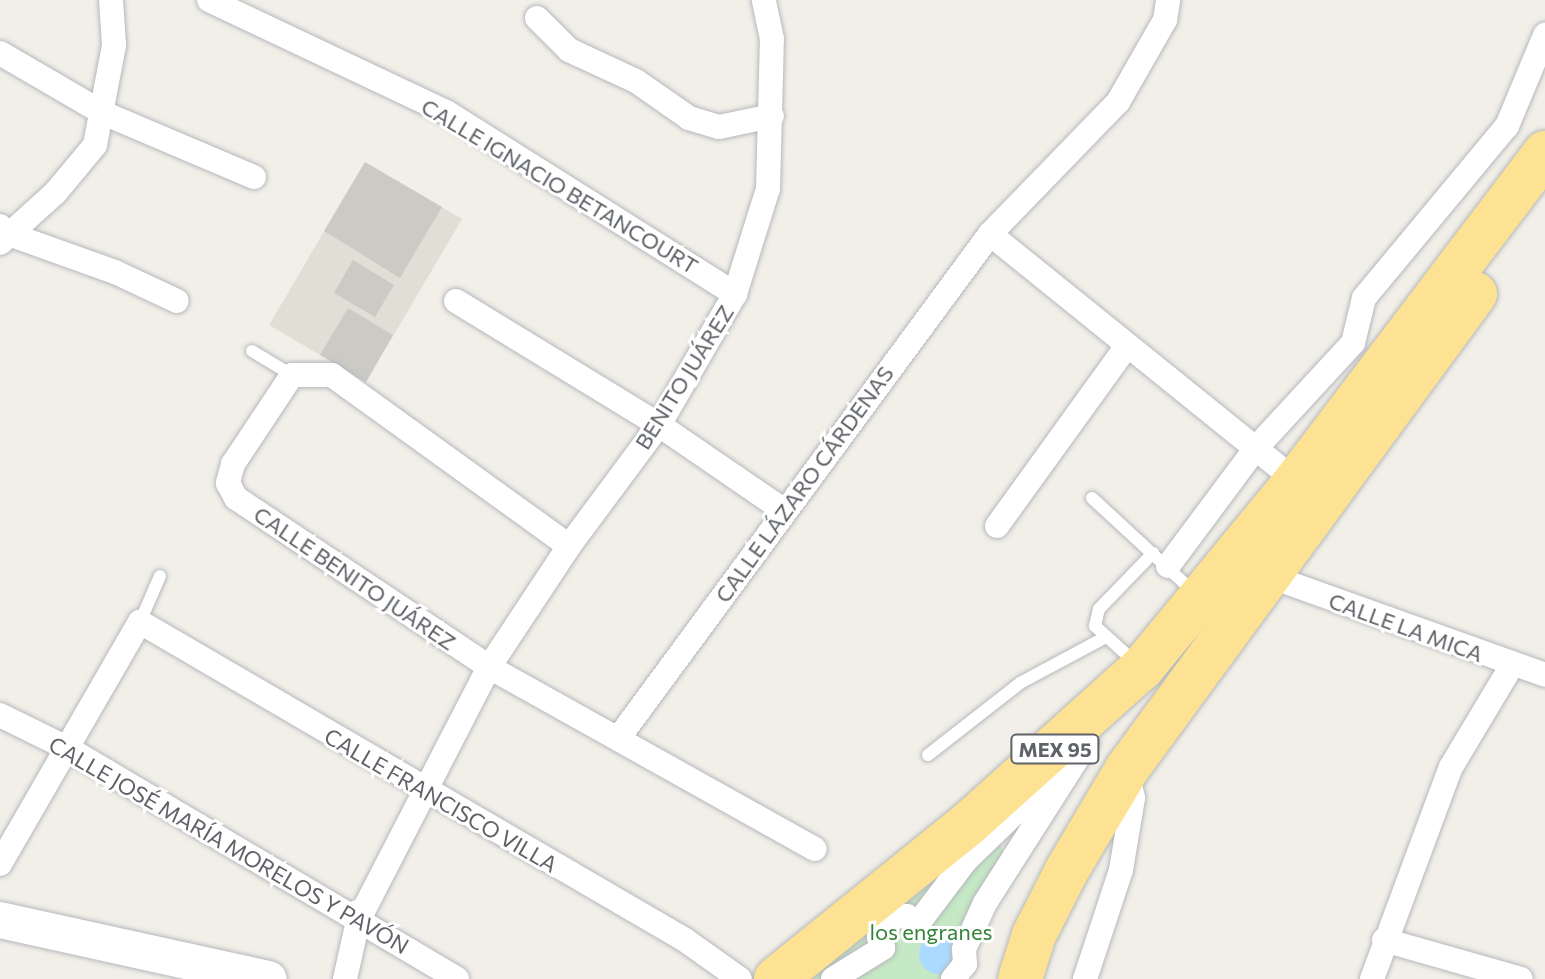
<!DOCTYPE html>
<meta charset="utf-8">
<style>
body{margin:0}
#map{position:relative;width:1545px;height:979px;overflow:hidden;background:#f1efe8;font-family:Commissioner,sans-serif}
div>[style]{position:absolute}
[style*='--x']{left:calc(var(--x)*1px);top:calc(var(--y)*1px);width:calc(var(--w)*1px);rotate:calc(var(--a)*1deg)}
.education>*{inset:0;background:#e1ded6}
.green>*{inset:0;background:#c5e8c5}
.water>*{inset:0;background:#aadaff}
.round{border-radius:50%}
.building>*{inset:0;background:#cccac5}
.roads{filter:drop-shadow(0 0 2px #b5b8bc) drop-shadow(0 0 2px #b5b8bc)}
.lane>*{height:12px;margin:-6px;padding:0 6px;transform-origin:6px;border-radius:6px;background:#fff}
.street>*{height:24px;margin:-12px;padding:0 12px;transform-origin:12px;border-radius:12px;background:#fff}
.secondary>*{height:36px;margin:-18px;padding:0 18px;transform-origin:18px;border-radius:18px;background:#fff}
.highway>*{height:44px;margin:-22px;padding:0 22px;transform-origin:22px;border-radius:22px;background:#fde293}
span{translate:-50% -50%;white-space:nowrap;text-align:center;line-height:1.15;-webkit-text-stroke:6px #fff;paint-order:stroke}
.shield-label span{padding:2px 6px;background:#fff;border:2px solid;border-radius:6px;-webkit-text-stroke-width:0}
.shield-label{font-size:20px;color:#5f6368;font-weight:700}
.street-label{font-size:22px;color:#5f6368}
.park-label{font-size:22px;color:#348238}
</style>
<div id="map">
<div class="education">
<i style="clip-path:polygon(365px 162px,462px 219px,366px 382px,269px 325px)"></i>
</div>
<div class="green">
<i style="clip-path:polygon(1000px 844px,1010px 869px,966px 979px,788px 979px,963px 847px)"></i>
</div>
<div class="water">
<i class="round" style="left:919px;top:934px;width:40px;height:40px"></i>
</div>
<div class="building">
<i style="clip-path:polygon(365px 162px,442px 207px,400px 278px,324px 231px)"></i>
<i style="clip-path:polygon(353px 260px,394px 285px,375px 317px,334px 293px)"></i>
<i style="clip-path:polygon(348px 308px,393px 335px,366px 382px,320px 355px)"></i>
</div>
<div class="roads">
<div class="lane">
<i style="--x:252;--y:351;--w:47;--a:31"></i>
<i style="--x:1092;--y:498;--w:142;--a:42.7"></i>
<i style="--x:140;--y:622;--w:50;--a:-66.5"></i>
<i style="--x:1137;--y:664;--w:57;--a:-137.9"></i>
<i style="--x:1095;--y:626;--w:17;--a:-77"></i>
<i style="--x:1099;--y:609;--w:78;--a:-46"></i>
<i style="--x:928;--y:755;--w:117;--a:-38"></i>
<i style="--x:1020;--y:683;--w:95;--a:-28.2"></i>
</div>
<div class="street">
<i style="--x:209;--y:0;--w:262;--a:25.3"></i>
<i style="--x:446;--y:112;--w:342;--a:32.2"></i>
<i style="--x:537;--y:18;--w:45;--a:45"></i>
<i style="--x:569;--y:50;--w:74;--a:24.8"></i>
<i style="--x:636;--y:81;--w:65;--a:34.9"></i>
<i style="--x:689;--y:118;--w:31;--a:17"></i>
<i style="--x:719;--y:127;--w:54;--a:-11.7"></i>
<i style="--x:0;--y:53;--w:119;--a:30.2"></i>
<i style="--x:103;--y:113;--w:164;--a:23"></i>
<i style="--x:0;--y:226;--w:9;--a:49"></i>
<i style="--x:6;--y:233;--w:116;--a:19.7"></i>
<i style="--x:115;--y:272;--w:68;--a:25.1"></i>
<i style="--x:990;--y:234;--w:393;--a:38.9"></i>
<i style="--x:0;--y:243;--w:76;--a:-42.3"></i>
<i style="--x:56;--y:192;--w:61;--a:-50.3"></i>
<i style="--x:95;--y:145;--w:102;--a:-79.2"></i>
<i style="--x:114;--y:45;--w:45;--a:-93.8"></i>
<i style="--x:456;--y:301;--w:238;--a:31.4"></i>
<i style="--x:659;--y:425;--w:150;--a:34.4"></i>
<i style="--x:997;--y:526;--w:222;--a:-54.2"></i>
<i style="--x:569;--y:546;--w:292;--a:-144.2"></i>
<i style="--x:332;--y:375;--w:40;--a:180"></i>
<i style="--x:292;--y:375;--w:107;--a:123.5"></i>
<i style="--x:233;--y:464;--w:20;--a:105"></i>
<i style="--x:228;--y:483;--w:17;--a:62"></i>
<i style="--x:236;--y:498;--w:304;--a:33.7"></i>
<i style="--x:489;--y:667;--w:373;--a:29.2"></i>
<i style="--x:1168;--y:566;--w:147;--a:-53.3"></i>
<i style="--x:1256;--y:448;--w:143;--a:-47.3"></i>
<i style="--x:1353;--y:343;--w:46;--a:-76.3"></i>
<i style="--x:1364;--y:298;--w:224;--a:-50.3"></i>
<i style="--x:1507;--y:126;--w:99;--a:-67.3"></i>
<i style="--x:1269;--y:576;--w:293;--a:19.7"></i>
<i style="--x:0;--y:715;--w:75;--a:26.2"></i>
<i style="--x:67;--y:748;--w:453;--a:30.6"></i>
<i style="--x:620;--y:736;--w:624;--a:-53.61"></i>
<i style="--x:990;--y:234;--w:184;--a:-45.9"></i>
<i style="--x:1118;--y:102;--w:95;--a:-60.2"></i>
<i style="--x:1165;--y:20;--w:20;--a:-81"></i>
<i style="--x:0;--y:864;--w:280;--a:-60"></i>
<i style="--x:140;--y:622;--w:631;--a:30.26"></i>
<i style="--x:685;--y:940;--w:67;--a:35.3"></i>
<i style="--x:1384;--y:940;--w:142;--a:15.9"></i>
<i style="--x:345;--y:979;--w:59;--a:-77.4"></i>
<i style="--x:358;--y:921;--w:286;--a:-62.7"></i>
<i style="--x:489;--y:667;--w:145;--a:-56.5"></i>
<i style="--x:569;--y:546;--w:151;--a:-53.4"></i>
<i style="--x:659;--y:425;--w:151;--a:-59.9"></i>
<i style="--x:735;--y:294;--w:110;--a:-72.6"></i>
<i style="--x:768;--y:189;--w:150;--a:-88.5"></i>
<i style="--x:772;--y:39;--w:40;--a:-102"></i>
<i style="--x:833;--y:979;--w:59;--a:-31.8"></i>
<i style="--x:883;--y:948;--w:12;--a:-110"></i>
<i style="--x:879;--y:937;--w:24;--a:-57"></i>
<i style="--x:892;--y:917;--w:15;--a:-4"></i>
<i style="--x:907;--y:916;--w:13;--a:42"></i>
<i style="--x:917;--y:925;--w:81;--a:-53"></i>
<i style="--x:966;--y:860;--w:168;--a:-44"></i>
<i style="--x:1087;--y:743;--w:190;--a:122.5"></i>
<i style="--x:985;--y:903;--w:51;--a:114.5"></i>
<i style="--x:964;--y:949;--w:15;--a:86"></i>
<i style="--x:965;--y:964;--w:19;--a:129"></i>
<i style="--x:1085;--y:979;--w:115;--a:-71.7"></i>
<i style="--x:1121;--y:870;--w:73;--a:-80.5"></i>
<i style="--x:1133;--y:798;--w:26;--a:-103"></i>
<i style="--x:1372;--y:979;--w:226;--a:-69.6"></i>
<i style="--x:1451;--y:767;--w:119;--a:-59.1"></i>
</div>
<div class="secondary">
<i style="--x:0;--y:920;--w:275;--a:12.4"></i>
</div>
<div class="highway">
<i style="--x:776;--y:979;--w:247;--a:-38.9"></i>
<i style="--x:968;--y:824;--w:234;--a:-41.9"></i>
<i style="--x:1142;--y:668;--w:242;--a:-50.5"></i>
<i style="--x:1296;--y:481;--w:412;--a:-52.8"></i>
<i style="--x:1020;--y:979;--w:46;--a:-72.3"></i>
<i style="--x:1034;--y:935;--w:73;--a:-63.1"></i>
<i style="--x:1067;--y:870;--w:117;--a:-59.3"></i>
<i style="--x:1127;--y:769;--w:589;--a:-53.77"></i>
</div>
</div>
<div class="shield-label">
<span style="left:1055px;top:749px">MEX 95</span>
</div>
<div class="street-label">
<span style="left:560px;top:186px;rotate:31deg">CALLE IGNACIO BETANCOURT</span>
<span style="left:684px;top:377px;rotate:-58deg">BENITO JUÁREZ</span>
<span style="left:804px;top:484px;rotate:-54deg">CALLE LÁZARO CÁRDENAS</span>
<span style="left:355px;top:578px;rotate:34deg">CALLE BENITO JUÁREZ</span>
<span style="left:1406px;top:627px;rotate:20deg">CALLE LA MICA</span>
<span style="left:441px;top:800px;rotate:30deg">CALLE FRANCISCO VILLA</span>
<span style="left:229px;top:845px;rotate:30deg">CALLE JOSÉ MARÍA MORELOS Y PAVÓN</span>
</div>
<div class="park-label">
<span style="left:931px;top:932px">los engranes</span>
</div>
</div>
